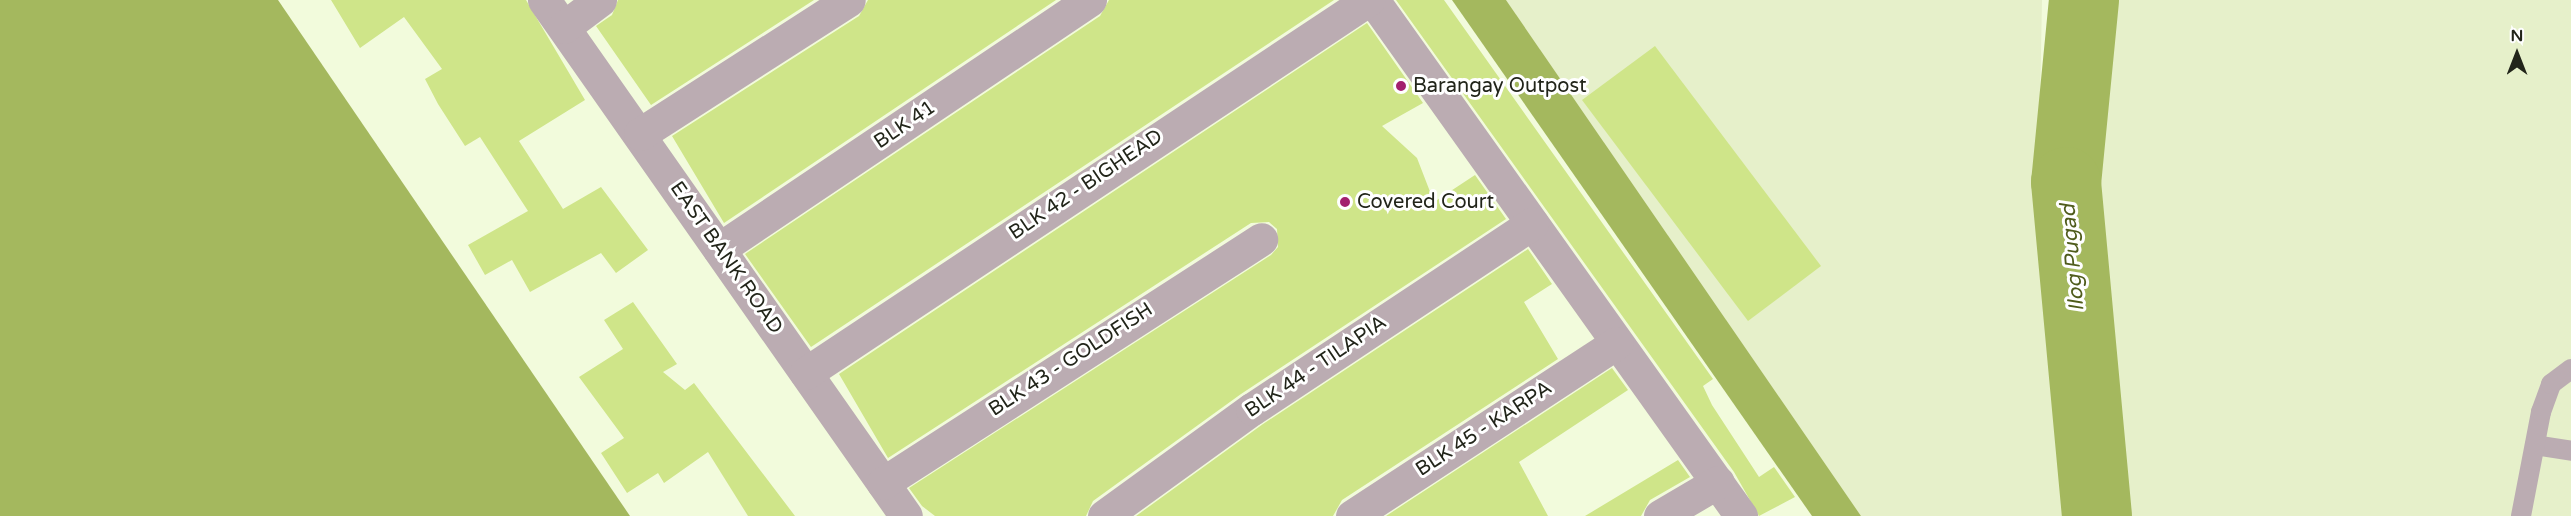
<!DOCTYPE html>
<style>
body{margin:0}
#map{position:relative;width:2571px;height:516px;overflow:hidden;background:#f2fbdc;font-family:"Varela Round",sans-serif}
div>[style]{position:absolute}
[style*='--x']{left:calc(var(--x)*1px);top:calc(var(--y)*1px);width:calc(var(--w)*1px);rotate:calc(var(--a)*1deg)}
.built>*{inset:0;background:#e6f0ca}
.water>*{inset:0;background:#a4b85e}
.river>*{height:70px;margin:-35px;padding:0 35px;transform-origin:35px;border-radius:35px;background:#a4b85e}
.building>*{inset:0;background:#cfe589}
.service>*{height:20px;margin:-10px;padding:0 10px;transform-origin:10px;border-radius:10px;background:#bbacb2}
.minor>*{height:33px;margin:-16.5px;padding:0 16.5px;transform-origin:16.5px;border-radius:16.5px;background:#bbacb2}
.dots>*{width:16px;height:16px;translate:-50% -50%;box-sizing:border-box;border:3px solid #fff;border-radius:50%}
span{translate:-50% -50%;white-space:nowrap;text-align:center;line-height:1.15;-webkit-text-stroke:6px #fff;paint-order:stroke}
.poi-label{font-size:20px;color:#22251a}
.left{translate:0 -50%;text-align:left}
.street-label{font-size:20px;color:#22251a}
.water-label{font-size:21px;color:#4f5c1c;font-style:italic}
.north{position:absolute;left:2487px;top:24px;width:60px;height:60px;-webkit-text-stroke:4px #fff;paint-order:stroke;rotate:0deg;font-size:16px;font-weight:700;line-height:24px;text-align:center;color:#22251a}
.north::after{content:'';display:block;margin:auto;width:21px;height:27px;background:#22251a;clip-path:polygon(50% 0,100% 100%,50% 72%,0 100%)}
</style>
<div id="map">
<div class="built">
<i style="clip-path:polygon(1506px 0,2042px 0,2038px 213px,2072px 516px,1861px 516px)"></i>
<i style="clip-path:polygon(2100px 0,2571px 0,2571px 516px,2115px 516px,2077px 149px)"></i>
</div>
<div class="water">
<i style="clip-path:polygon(0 0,278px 0,630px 516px,0 516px)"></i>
<i style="clip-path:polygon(1452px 0,1506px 0,1861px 516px,1812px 516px)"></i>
</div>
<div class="river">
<i style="--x:2084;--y:0;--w:183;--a:95.6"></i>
<i style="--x:2066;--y:182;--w:335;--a:84.7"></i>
</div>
<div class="building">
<i style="clip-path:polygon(331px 0,526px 0,585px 100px,519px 141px,563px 209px,601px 187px,648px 250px,616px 273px,601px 253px,530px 292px,512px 260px,485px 275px,468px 245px,528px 211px,480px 137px,465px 146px,438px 104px,425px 79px,442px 69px,404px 17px,360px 48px)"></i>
<i style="clip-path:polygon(618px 0,814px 0,651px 105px,596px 26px,612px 15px)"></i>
<i style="clip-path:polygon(868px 0,1056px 0,724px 223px,672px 136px,859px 16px)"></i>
<i style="clip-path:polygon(1109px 0,1334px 0,811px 347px,745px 254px,1100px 16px)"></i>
<i style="clip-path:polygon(1396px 0,1444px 0,1713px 379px,1703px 386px,1712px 405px,1759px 477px,1774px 467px,1795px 497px,1759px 516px,1734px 472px)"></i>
<i style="clip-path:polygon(1367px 23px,1423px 103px,1382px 126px,1417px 158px,1434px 202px,1475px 175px,1506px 219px,1241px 394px,1093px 501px,1086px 516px,935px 516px,922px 506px,909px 488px,1271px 255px,1278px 247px,1277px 229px,1269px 222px,1251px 223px,888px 458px,839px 374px)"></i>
<i style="clip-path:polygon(1655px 46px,1821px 266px,1748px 321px,1582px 100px)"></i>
<i style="clip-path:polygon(1528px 249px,1552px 284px,1524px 302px,1558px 359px,1342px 500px,1333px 516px,1136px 516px,1263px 424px)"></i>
<i style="clip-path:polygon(633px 302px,677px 364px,663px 372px,685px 390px,694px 383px,795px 516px,748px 516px,708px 452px,664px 483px,658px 473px,627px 493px,601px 453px,624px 438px,579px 377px,623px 349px,604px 320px)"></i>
<i style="clip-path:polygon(1612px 368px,1628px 390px,1519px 462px,1548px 516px,1386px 516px)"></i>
<i style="clip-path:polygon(1678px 460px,1690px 477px,1650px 500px,1641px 516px,1585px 516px)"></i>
</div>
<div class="service">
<i style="--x:2535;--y:445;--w:36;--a:9"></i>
<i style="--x:2521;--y:516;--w:106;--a:-79.1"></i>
<i style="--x:2541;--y:412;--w:30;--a:-70"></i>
<i style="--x:2551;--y:384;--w:25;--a:-37"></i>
</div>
<div class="minor">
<i style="--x:544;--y:0;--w:630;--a:54.95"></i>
<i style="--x:1373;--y:0;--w:634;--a:54.5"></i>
<i style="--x:564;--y:27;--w:45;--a:-36.9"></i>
<i style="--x:640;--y:134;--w:248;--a:-32.7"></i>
<i style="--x:719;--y:249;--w:447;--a:-33.9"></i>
<i style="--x:806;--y:373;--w:675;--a:-33.57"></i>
<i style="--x:883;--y:483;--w:450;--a:-32.8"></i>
<i style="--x:1104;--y:516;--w:183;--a:-35.9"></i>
<i style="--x:1252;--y:409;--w:336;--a:-33.5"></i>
<i style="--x:1352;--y:516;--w:316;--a:-33.2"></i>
<i style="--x:1660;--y:516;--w:67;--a:-30.4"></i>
</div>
<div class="dots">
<i style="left:1401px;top:86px;background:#a3206e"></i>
<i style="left:1345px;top:202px;background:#a3206e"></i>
</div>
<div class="poi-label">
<span class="left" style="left:1413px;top:86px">Barangay Outpost</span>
<span class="left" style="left:1357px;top:202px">Covered Court</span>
</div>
<div class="street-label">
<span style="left:905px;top:125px;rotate:-34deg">BLK 41</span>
<span style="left:1086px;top:185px;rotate:-34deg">BLK 42 - BIGHEAD</span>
<span style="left:726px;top:258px;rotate:55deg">EAST BANK ROAD</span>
<span style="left:1071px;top:360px;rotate:-33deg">BLK 43 - GOLDFISH</span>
<span style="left:1316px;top:367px;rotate:-34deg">BLK 44 - TILAPIA</span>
<span style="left:1484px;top:429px;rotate:-33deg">BLK 45 - KARPA</span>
</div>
<div class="water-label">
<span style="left:2073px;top:258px;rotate:-95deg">Ilog Pugad</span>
</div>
<div class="north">N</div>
</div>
